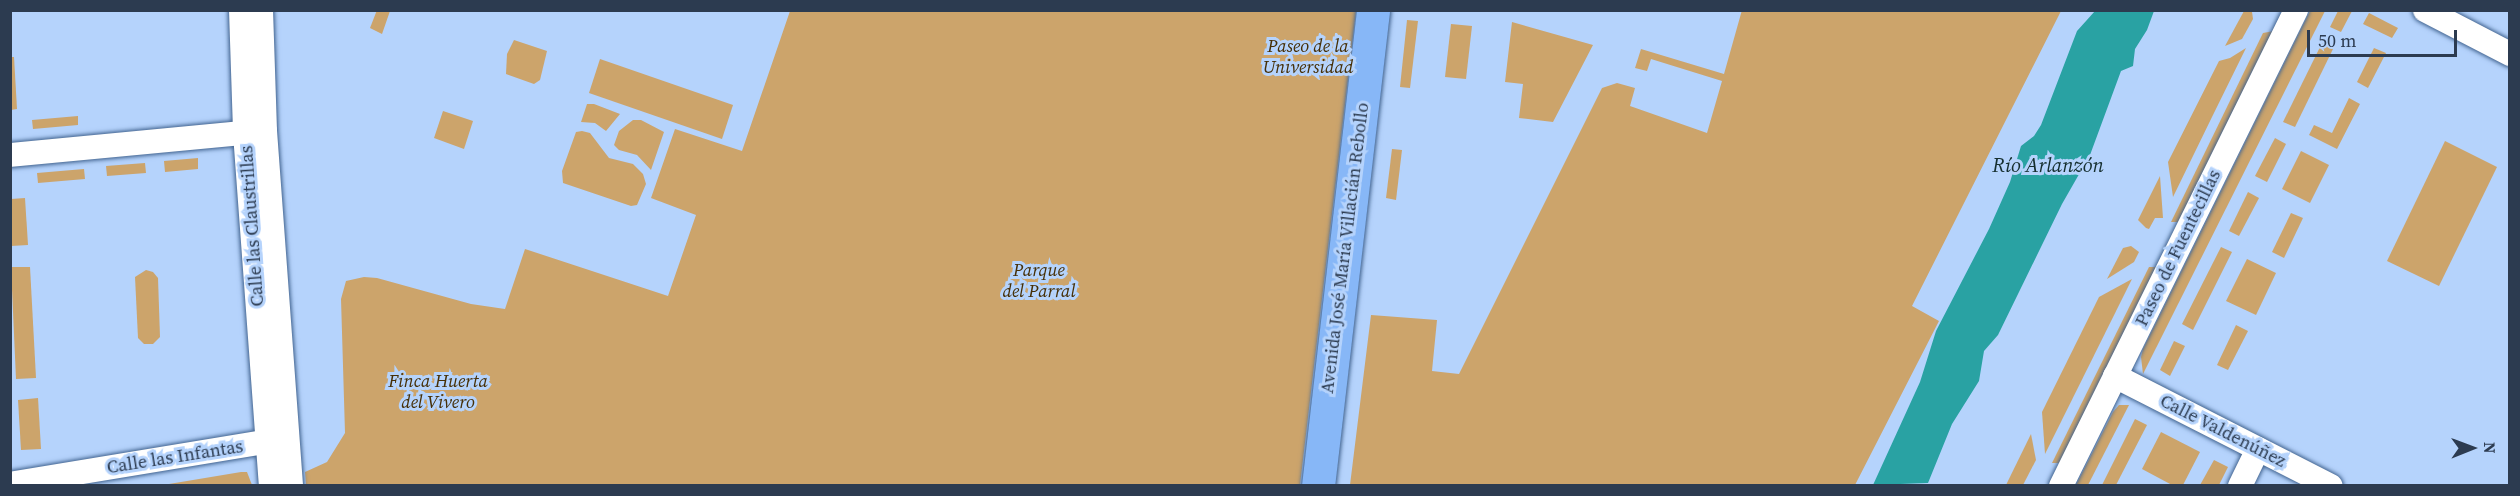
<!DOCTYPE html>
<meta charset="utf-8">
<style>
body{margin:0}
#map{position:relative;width:2520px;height:496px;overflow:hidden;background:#b5d3fc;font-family:"Source Serif 4",serif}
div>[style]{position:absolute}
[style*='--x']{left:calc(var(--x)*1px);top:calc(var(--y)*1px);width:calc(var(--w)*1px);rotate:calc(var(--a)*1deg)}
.green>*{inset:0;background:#cca46b}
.water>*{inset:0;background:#29a2a3}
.roads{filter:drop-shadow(0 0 2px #426490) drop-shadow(0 0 2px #426490)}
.street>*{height:24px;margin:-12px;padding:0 12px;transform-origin:12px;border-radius:12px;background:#fff}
.highway>*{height:33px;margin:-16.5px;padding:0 16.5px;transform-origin:16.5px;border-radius:16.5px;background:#87b7f7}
span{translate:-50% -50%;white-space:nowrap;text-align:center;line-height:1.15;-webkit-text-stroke:6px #b5d3fc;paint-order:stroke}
.park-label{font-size:18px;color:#462f06;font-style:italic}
.street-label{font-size:18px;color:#2c3b50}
.water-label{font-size:20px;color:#152e2e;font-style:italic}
.frame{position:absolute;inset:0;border:12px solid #2c3b50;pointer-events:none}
.north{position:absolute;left:2442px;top:418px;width:60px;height:60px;-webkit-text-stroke:4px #b5d3fc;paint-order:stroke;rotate:89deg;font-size:16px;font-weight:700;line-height:24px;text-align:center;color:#2c3b50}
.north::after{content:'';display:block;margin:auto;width:21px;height:27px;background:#2c3b50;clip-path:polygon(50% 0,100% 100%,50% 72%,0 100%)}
.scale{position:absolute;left:2307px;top:30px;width:150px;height:27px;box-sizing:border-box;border:3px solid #2c3b50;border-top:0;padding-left:8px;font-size:18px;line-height:21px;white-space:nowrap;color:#2c3b50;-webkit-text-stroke:4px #b5d3fc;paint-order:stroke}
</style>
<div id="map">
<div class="green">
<i style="clip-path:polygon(377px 10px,390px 11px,382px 34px,370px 28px)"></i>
<i style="clip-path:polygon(1742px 10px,2061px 11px,1912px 306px,1939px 321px,1855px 485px,1350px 485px,1371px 315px,1437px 320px,1432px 371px,1459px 374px,1602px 88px,1617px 83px,1635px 88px,1630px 106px,1707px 133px,1722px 81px,1651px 59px,1647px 71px,1635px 68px,1641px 49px,1724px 74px)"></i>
<i style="clip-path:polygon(790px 11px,1356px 11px,1300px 485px,306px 485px,305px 472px,327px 462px,345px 433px,341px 299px,346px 281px,364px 277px,377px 278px,471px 304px,505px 309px,525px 249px,668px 296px,696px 215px,651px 198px,675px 129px,742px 151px)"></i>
<i style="clip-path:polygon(2244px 11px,2252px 12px,2253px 19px,2242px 39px,2225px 46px)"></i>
<i style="clip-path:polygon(2310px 11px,2325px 11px,2143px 374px,2141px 357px,2143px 349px)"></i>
<i style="clip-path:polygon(2338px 11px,2352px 11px,2341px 32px,2330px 27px)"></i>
<i style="clip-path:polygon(2369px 13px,2398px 28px,2392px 38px,2363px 24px)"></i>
<i style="clip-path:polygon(1407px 20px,1418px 21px,1410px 88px,1400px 87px)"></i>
<i style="clip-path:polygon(1512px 22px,1593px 45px,1553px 122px,1519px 118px,1523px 84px,1505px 82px)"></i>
<i style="clip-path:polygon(1451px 24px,1472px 26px,1466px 79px,1445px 77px)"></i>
<i style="clip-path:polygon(2274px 31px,2180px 222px,2171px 222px,2263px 33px)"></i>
<i style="clip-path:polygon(514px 40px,547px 51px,540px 80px,534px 84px,506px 74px,507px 54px)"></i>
<i style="clip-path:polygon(2322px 43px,2333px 49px,2295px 127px,2283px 122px)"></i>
<i style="clip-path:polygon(2246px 48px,2212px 117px,2173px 197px,2168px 162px,2219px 61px,2230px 58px)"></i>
<i style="clip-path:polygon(2374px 48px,2386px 53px,2368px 88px,2357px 82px)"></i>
<i style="clip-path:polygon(11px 57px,14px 57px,17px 109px,11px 110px)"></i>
<i style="clip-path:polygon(600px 59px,733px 105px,722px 139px,589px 93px)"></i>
<i style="clip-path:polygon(2349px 98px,2360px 104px,2337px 149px,2309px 135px,2314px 125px,2332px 133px)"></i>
<i style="clip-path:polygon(587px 104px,594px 104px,620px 114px,606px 131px,595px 123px,581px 122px)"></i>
<i style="clip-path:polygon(443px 111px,473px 121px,464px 149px,434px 138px)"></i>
<i style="clip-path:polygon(78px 116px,78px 125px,33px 129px,32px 120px)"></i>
<i style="clip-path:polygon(633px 120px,641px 120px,664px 132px,651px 170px,637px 155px,619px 150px,614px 145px,619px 131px)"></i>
<i style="clip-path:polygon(582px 131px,590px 133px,609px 158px,633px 164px,643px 174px,646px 184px,637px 205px,631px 206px,563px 183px,562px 171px,576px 132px)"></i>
<i style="clip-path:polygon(2275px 138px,2286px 144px,2267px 182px,2255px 176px)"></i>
<i style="clip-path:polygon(2445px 141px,2497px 167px,2439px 286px,2387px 261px)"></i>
<i style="clip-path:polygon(1392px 149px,1402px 150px,1396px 200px,1386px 198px)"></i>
<i style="clip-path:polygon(2301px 151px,2329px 165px,2310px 203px,2282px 189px)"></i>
<i style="clip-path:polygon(198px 158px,198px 169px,165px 172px,164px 161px)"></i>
<i style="clip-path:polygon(145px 163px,146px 173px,107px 176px,106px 166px)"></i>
<i style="clip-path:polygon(84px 169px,85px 179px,38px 183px,37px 173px)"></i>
<i style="clip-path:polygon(2160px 176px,2163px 218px,2155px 218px,2149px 229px,2146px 228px,2138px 220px)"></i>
<i style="clip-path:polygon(2248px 192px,2259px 198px,2239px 236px,2229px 231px)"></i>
<i style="clip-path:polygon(25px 198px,28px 245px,11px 246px,11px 199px)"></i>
<i style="clip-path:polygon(2291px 213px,2303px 218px,2284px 258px,2272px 252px)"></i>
<i style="clip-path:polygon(2131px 246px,2139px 252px,2134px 262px,2107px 279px,2123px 248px)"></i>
<i style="clip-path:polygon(2221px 247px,2232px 252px,2193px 330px,2182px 324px)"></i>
<i style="clip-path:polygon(2247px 259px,2276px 273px,2256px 315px,2226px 301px)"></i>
<i style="clip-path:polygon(11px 267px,30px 267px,36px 378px,16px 379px)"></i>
<i style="clip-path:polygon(2149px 267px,2158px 267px,2060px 463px,2052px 463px)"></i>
<i style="clip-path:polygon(146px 270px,153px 272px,158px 278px,160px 337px,153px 344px,144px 344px,138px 338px,135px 277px)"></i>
<i style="clip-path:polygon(2132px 279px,2045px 454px,2042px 412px,2099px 297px)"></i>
<i style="clip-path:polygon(2236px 325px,2248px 331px,2228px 370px,2217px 365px)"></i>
<i style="clip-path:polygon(2174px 341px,2185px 346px,2170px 376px,2160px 370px)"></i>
<i style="clip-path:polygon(38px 398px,41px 449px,21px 450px,18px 400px)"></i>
<i style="clip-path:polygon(2119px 405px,2129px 405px,2088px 485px,2076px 485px,2113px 412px)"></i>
<i style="clip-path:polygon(2135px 419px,2147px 425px,2116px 485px,2102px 485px)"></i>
<i style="clip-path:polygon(2161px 432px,2200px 452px,2183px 485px,2172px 485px,2142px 469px)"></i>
<i style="clip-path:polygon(2031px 434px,2036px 460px,2023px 485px,2006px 485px)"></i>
<i style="clip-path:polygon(2214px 460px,2228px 467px,2219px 485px,2200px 485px)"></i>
<i style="clip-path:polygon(247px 472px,252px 485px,163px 485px,241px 472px)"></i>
</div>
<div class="water">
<i style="clip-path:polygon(2095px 11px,2154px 11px,2147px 30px,2135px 49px,2133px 66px,2121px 71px,2090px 155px,2062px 204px,1998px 335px,1984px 351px,1979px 381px,1952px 424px,1928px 483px,1873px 485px,1920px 382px,1936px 331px,1989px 229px,2010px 182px,2021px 146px,2034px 136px,2041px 125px,2077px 31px)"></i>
</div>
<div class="roads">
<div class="street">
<i style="--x:241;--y:10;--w:123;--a:88.1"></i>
<i style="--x:245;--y:133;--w:354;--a:85.8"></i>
<i style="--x:261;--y:10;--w:121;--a:88.1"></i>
<i style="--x:265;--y:131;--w:356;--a:85.8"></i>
<i style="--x:2425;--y:10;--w:96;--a:27.4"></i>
<i style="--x:10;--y:155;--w:253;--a:-5.4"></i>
<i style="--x:2115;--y:376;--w:242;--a:27"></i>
<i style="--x:10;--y:484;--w:277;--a:-9.4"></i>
<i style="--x:2061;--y:486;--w:531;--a:-63.72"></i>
<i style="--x:2240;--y:486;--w:41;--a:-64.1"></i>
</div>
<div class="highway">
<i style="--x:1318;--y:486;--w:479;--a:-83.4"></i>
</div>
</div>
<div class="park-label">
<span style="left:1308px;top:57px">Paseo de la<br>Universidad</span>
<span style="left:1039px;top:281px">Parque<br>del Parral</span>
<span style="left:438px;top:392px">Finca Huerta<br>del Vivero</span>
</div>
<div class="street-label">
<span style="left:252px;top:226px;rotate:-94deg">Calle las Claustrillas</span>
<span style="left:1345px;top:248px;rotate:-83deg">Avenida José María Villacián Rebollo</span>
<span style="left:2178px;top:248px;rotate:-64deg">Paseo de Fuentecillas</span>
<span style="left:2223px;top:431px;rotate:27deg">Calle Valdenúñez</span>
<span style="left:175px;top:457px;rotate:-9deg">Calle las Infantas</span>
</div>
<div class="water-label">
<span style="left:2048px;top:165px">Río Arlanzón</span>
</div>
<div class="frame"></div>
<div class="north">N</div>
<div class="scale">50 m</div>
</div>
